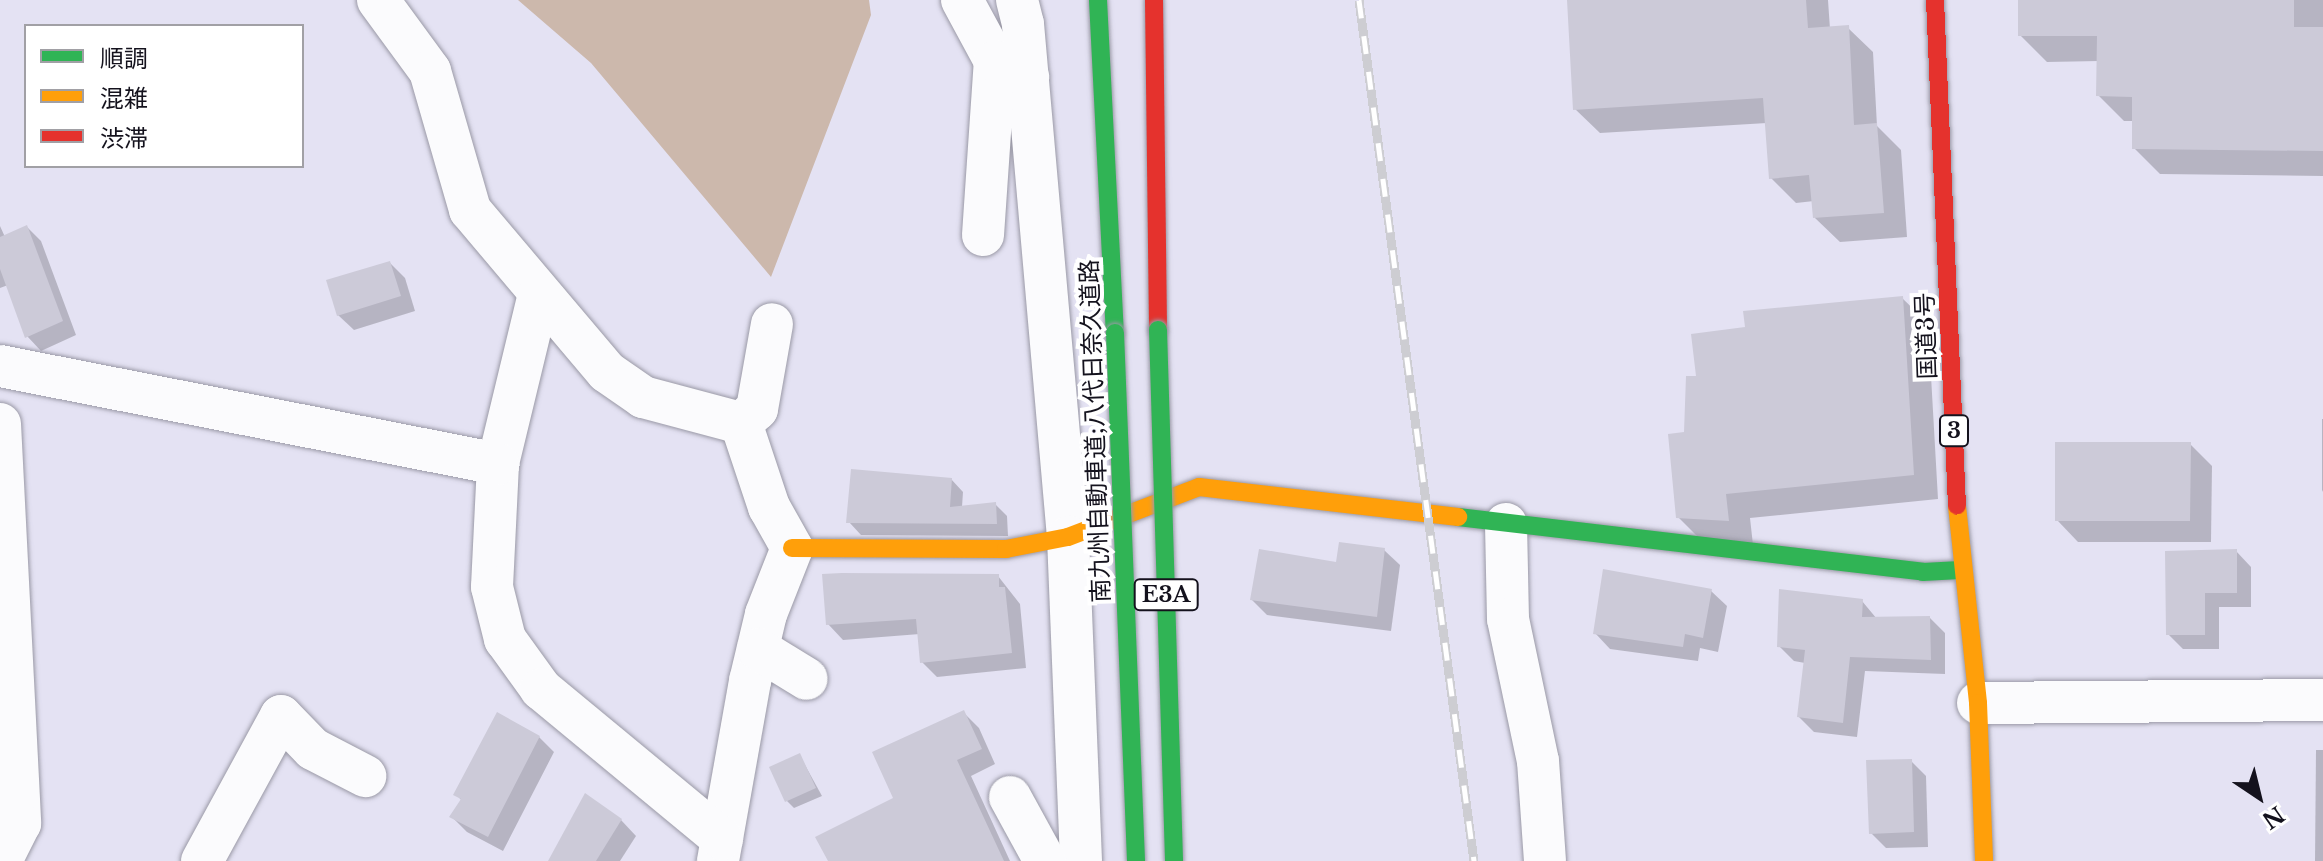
<!DOCTYPE html>
<meta charset="utf-8">
<style>
body{margin:0}
#map{position:relative;width:2323px;height:861px;overflow:hidden;background:#e4e2f3;font-family:"Libre Baskerville","Noto Sans JP",serif}
div>[style]{position:absolute}
[style*='--x']{left:calc(var(--x)*1px);top:calc(var(--y)*1px);width:calc(var(--w)*1px);rotate:calc(var(--a)*1deg)}
.forest>*{inset:0;background:#ccb8ac}
.shadow>*{inset:0;background:#0003}
.building>*{inset:0;background:#cccad8}
.roads{filter:drop-shadow(0 0 2px #9a99a6) drop-shadow(0 0 2px #9a99a6)}
.street>*{height:42px;margin:-21px;padding:0 21px;transform-origin:21px;border-radius:21px;background:#fbfbfd}
.fast>*{height:18px;margin:-9px;padding:0 9px;transform-origin:9px;border-radius:9px;background:#30b455}
.slow>*{height:18px;margin:-9px;padding:0 9px;transform-origin:9px;border-radius:9px;background:#ff9f0a}
.jam>*{height:18px;margin:-9px;padding:0 9px;transform-origin:9px;border-radius:9px;background:#e5322d}
.rail>*{height:9px;margin-top:-4.5px;transform-origin:0;background:repeating-linear-gradient(90deg,#fff 0 18px,#cdcdd2 0 36px);box-sizing:border-box;border-block:2px solid #cdcdd2}
.bridges{filter:drop-shadow(0 0 2px #9a99a6) drop-shadow(0 0 2px #9a99a6)}
.fast-bridge>*{height:18px;margin:-9px;padding:0 9px;transform-origin:9px;border-radius:9px;background:#30b455}
span{translate:-50% -50%;white-space:nowrap;text-align:center;line-height:1.15;-webkit-text-stroke:8px #fff;paint-order:stroke}
.shield-label span{padding:2px 6px;background:#fff;border:2px solid;border-radius:6px;-webkit-text-stroke-width:0}
.shield-label{font-size:22px;color:#14121d;font-weight:700}
.street-label{font-size:24px;color:#14121d}
.legend{position:absolute;left:24px;top:24px;width:280px;height:144px;box-sizing:border-box;background:#fff;border:2px solid #a1a0a5;margin:0;padding:10px 14px;list-style:none;font-size:24px;color:#14121d}
.legend li{display:flex;align-items:center;gap:16px;height:40px}
.legend b{width:40px;border:2px solid #a1a0a5}
.north{position:absolute;left:2219px;top:757px;width:80px;height:80px;-webkit-text-stroke:6px #fff;paint-order:stroke;rotate:145deg;font-size:22px;font-weight:700;line-height:32px;text-align:center;color:#14121d}
.north::after{content:'';display:block;margin:auto;width:28px;height:36px;background:#14121d;clip-path:polygon(50% 0,100% 100%,50% 72%,0 100%)}
</style>
<div id="map">
<div class="forest">
<i style="clip-path:polygon(518px 0,869px 0,871px 15px,771px 277px,591px 63px)"></i>
</div>
<div class="shadow">
<i style="clip-path:polygon(1568px 0,1828px 0,1830px 29px,1848px 28px,1873px 52px,1877px 126px,1901px 150px,1907px 237px,1840px 242px,1815px 218px,1814px 201px,1796px 203px,1771px 178px,1767px 123px,1600px 133px,1575px 109px)"></i>
<i style="clip-path:polygon(2020px 0,2323px 0,2323px 176px,2160px 174px,2134px 148px,2134px 121px,2124px 121px,2098px 95px,2099px 61px,2047px 62px,2020px 35px)"></i>
<i style="clip-path:polygon(0 226px,5px 237px,27px 227px,41px 241px,76px 335px,41px 351px,27px 336px,8px 285px,0 288px)"></i>
<i style="clip-path:polygon(390px 263px,405px 278px,415px 311px,354px 330px,338px 315px)"></i>
<i style="clip-path:polygon(1902px 298px,1928px 323px,1938px 499px,1750px 518px,1753px 545px,1703px 542px,1678px 517px,1699px 378px,1747px 329px)"></i>
<i style="clip-path:polygon(2322px 419px,2323px 419px,2323px 492px,2322px 490px)"></i>
<i style="clip-path:polygon(2190px 444px,2212px 466px,2211px 542px,2078px 542px,2057px 520px)"></i>
<i style="clip-path:polygon(951px 479px,963px 492px,962px 507px,995px 504px,1007px 516px,1008px 536px,861px 535px,849px 522px)"></i>
<i style="clip-path:polygon(1384px 550px,1400px 565px,1391px 631px,1267px 615px,1252px 600px)"></i>
<i style="clip-path:polygon(2236px 551px,2251px 567px,2251px 607px,2219px 607px,2219px 649px,2183px 649px,2168px 634px)"></i>
<i style="clip-path:polygon(998px 576px,1020px 604px,1026px 668px,937px 677px,922px 662px,920px 634px,843px 640px,828px 624px)"></i>
<i style="clip-path:polygon(1711px 591px,1727px 606px,1718px 652px,1700px 648px,1698px 661px,1610px 649px,1595px 633px)"></i>
<i style="clip-path:polygon(1862px 601px,1877px 619px,1930px 618px,1945px 633px,1945px 674px,1865px 671px,1857px 737px,1814px 732px,1799px 717px,1805px 663px,1794px 661px,1779px 646px)"></i>
<i style="clip-path:polygon(964px 713px,979px 728px,995px 764px,971px 776px,1010px 861px,830px 861px,895px 799px)"></i>
<i style="clip-path:polygon(539px 737px,554px 752px,503px 851px,467px 832px,452px 817px,462px 801px,456px 794px)"></i>
<i style="clip-path:polygon(2316px 750px,2323px 750px,2323px 861px,2315px 861px)"></i>
<i style="clip-path:polygon(800px 756px,822px 796px,794px 808px,787px 801px)"></i>
<i style="clip-path:polygon(1911px 761px,1926px 776px,1928px 847px,1886px 848px,1871px 833px)"></i>
<i style="clip-path:polygon(621px 820px,636px 836px,620px 861px,551px 861px)"></i>
</div>
<div class="building">
<i style="clip-path:polygon(1567px 0,1806px 0,1808px 28px,1849px 25px,1854px 125px,1877px 123px,1884px 213px,1813px 218px,1809px 175px,1769px 179px,1763px 98px,1573px 110px)"></i>
<i style="clip-path:polygon(2018px 0,2294px 0,2294px 27px,2323px 27px,2323px 151px,2132px 149px,2132px 97px,2096px 96px,2097px 36px,2018px 36px)"></i>
<i style="clip-path:polygon(27px 225px,63px 321px,25px 338px,0 269px,0 237px)"></i>
<i style="clip-path:polygon(390px 261px,401px 296px,337px 316px,326px 280px)"></i>
<i style="clip-path:polygon(1903px 296px,1914px 475px,1726px 494px,1729px 521px,1676px 518px,1668px 434px,1684px 432px,1686px 376px,1696px 376px,1691px 334px,1745px 327px,1743px 311px)"></i>
<i style="clip-path:polygon(2055px 442px,2191px 442px,2190px 521px,2055px 521px)"></i>
<i style="clip-path:polygon(851px 469px,952px 478px,950px 507px,996px 502px,997px 524px,846px 523px)"></i>
<i style="clip-path:polygon(1339px 542px,1385px 548px,1377px 617px,1250px 600px,1259px 549px,1336px 562px)"></i>
<i style="clip-path:polygon(2237px 549px,2237px 593px,2205px 593px,2205px 635px,2166px 635px,2165px 551px)"></i>
<i style="clip-path:polygon(1603px 569px,1712px 589px,1703px 638px,1685px 634px,1683px 647px,1593px 634px)"></i>
<i style="clip-path:polygon(842px 573px,999px 574px,999px 587px,1005px 587px,1012px 653px,920px 663px,916px 619px,826px 625px,822px 574px)"></i>
<i style="clip-path:polygon(1779px 589px,1863px 599px,1862px 617px,1930px 616px,1931px 660px,1850px 657px,1843px 723px,1797px 717px,1805px 650px,1777px 647px)"></i>
<i style="clip-path:polygon(964px 710px,982px 749px,957px 760px,1004px 861px,828px 861px,815px 837px,893px 798px,872px 752px)"></i>
<i style="clip-path:polygon(497px 712px,540px 736px,488px 837px,449px 817px,461px 799px,453px 795px)"></i>
<i style="clip-path:polygon(800px 753px,816px 788px,785px 802px,769px 767px)"></i>
<i style="clip-path:polygon(1912px 759px,1914px 832px,1869px 834px,1866px 760px)"></i>
<i style="clip-path:polygon(585px 793px,622px 819px,596px 861px,548px 861px)"></i>
</div>
<div class="roads">
<div class="street">
<i style="--x:378;--y:0;--w:88;--a:53.8"></i>
<i style="--x:430;--y:71;--w:145;--a:73.9"></i>
<i style="--x:470;--y:210;--w:212;--a:49.8"></i>
<i style="--x:607;--y:372;--w:44;--a:34.8"></i>
<i style="--x:643;--y:397;--w:101;--a:14.9"></i>
<i style="--x:741;--y:423;--w:89;--a:71.6"></i>
<i style="--x:769;--y:507;--w:47;--a:60.7"></i>
<i style="--x:792;--y:548;--w:71;--a:111.5"></i>
<i style="--x:766;--y:614;--w:69;--a:103.4"></i>
<i style="--x:750;--y:681;--w:183;--a:100.1"></i>
<i style="--x:962;--y:0;--w:69;--a:61.6"></i>
<i style="--x:1017;--y:0;--w:25;--a:76"></i>
<i style="--x:1023;--y:24;--w:515;--a:84.99"></i>
<i style="--x:1068;--y:537;--w:324;--a:87.7"></i>
<i style="--x:983;--y:235;--w:174;--a:-86.1"></i>
<i style="--x:995;--y:61;--w:37;--a:26"></i>
<i style="--x:539;--y:294;--w:175;--a:103.6"></i>
<i style="--x:498;--y:464;--w:123;--a:92.8"></i>
<i style="--x:492;--y:587;--w:54;--a:76"></i>
<i style="--x:505;--y:639;--w:62;--a:54.2"></i>
<i style="--x:541;--y:689;--w:235;--a:39.6"></i>
<i style="--x:0;--y:366;--w:508;--a:11.13"></i>
<i style="--x:741;--y:423;--w:21;--a:-41"></i>
<i style="--x:757;--y:409;--w:86;--a:-80"></i>
<i style="--x:0;--y:424;--w:400;--a:87.1"></i>
<i style="--x:20;--y:823;--w:42;--a:116.6"></i>
<i style="--x:1506;--y:524;--w:95;--a:88.8"></i>
<i style="--x:1508;--y:619;--w:145;--a:78.1"></i>
<i style="--x:1538;--y:761;--w:100;--a:86"></i>
<i style="--x:758;--y:649;--w:57;--a:31.5"></i>
<i style="--x:1978;--y:703;--w:345;--a:-0.5"></i>
<i style="--x:1010;--y:797;--w:73;--a:61.3"></i>
<i style="--x:202;--y:861;--w:165;--a:-61.4"></i>
<i style="--x:281;--y:716;--w:46;--a:45.9"></i>
<i style="--x:313;--y:749;--w:59;--a:27.4"></i>
</div>
<div class="fast">
<i style="--x:1098;--y:0;--w:333;--a:87.1"></i>
<i style="--x:1458;--y:517;--w:468;--a:6.7"></i>
<i style="--x:1923;--y:572;--w:37;--a:-3"></i>
</div>
<div class="slow">
<i style="--x:1957;--y:506;--w:198;--a:83.9"></i>
<i style="--x:1978;--y:703;--w:158;--a:87.8"></i>
<i style="--x:792;--y:548;--w:214;--a:0.3"></i>
<i style="--x:1006;--y:549;--w:63;--a:-11"></i>
<i style="--x:1068;--y:537;--w:140;--a:-20.9"></i>
<i style="--x:1199;--y:487;--w:261;--a:6.6"></i>
</div>
<div class="jam">
<i style="--x:1154;--y:0;--w:330;--a:89.3"></i>
<i style="--x:1935;--y:0;--w:506;--a:87.51"></i>
</div>
</div>
<div class="rail">
<i style="--x:1359;--y:0;--w:869;--a:82.39"></i>
</div>
<div class="bridges">
<div class="fast-bridge">
<i style="--x:1158;--y:330;--w:531;--a:88.27"></i>
<i style="--x:1115;--y:333;--w:528;--a:87.72"></i>
</div>
</div>
<div class="shield-label">
<span style="left:1954px;top:431px">3</span>
<span style="left:1166px;top:595px">E3A</span>
</div>
<div class="street-label">
<span style="left:1926px;top:336px;rotate:-92deg">国道3号</span>
<span style="left:1095px;top:431px;rotate:-92deg">南九州自動車道;八代日奈久道路</span>
</div>
<ul class="legend">
<li><b style="height:10px;background:#30b455"></b>順調</li>
<li><b style="height:10px;background:#ff9f0a"></b>混雑</li>
<li><b style="height:10px;background:#e5322d"></b>渋滞</li>
</ul>
<div class="north">N</div>
</div>
